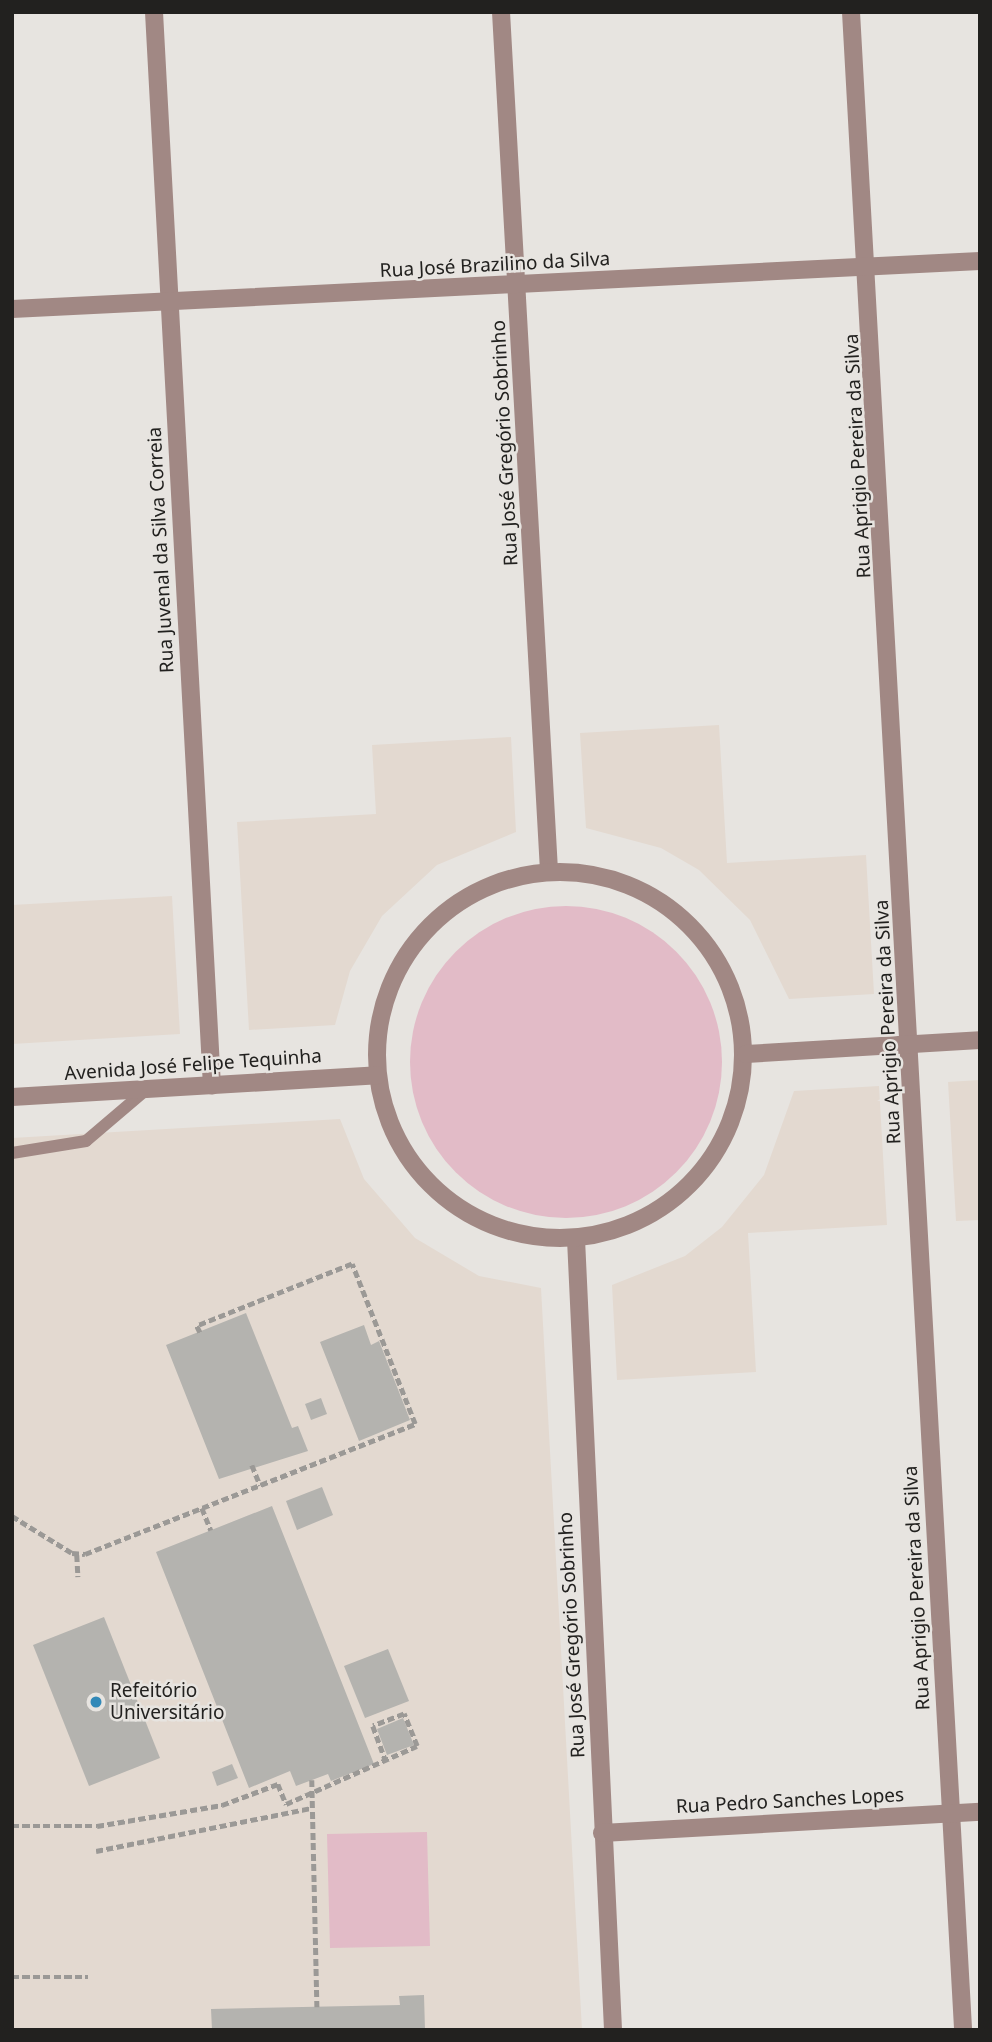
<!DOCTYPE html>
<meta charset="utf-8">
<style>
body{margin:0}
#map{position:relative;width:992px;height:2042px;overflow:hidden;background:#e7e4e0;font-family:"Noto Sans",sans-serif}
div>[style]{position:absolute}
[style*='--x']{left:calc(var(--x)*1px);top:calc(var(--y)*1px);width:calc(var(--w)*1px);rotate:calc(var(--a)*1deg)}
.built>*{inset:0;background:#e3d9d0}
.green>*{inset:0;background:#e2bbc7}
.round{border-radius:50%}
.building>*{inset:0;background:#b4b3af}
.path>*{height:4.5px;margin-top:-2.25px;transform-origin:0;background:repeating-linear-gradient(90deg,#9b9996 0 7px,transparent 0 10.5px)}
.service>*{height:12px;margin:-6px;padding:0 6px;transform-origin:6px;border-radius:6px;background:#a18884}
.minor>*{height:18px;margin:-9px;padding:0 9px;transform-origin:9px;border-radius:9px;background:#a18884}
.tertiary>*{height:18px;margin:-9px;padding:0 9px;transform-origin:9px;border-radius:9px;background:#a18884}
.tertiary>.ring{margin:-9px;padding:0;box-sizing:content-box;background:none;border:18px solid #a18884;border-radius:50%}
.dots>*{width:19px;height:19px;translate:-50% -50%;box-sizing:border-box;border:4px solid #e7e4e0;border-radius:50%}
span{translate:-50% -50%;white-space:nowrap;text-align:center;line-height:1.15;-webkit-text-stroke:5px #e7e4e0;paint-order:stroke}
.street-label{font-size:19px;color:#22211f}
.poi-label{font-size:19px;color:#22211f}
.left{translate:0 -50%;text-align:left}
.frame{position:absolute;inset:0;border:14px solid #22211f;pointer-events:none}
</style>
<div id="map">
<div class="built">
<i style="clip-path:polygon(719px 725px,727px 863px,866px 855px,874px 994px,789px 999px,750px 920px,699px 870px,661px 848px,586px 828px,580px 733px)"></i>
<i style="clip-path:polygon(511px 737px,516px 832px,437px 865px,382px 916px,350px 971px,335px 1025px,249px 1030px,237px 822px,376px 814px,372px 745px)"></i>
<i style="clip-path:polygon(172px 896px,180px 1034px,12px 1044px,12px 905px)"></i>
<i style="clip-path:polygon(980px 1080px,980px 1220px,956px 1221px,948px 1082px)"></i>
<i style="clip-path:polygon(879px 1086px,887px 1225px,748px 1233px,756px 1372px,617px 1380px,612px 1285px,685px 1256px,722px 1227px,764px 1175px,794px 1091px)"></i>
<i style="clip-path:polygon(340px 1119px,364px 1179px,415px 1238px,479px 1276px,541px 1288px,582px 2030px,12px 2030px,12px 1138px)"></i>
</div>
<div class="green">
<i class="round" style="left:410px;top:906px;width:312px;height:312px"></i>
<i style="clip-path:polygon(427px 1832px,430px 1946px,330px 1948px,327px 1834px)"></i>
</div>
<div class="building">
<i style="clip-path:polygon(246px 1313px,292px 1428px,298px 1426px,308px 1451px,219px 1479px,166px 1345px)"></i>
<i style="clip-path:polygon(364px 1325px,371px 1345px,379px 1341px,410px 1420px,359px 1441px,320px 1342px)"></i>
<i style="clip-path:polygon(321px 1398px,327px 1414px,311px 1420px,305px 1404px)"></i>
<i style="clip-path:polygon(322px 1487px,333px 1515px,297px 1530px,286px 1501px)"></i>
<i style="clip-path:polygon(272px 1506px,374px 1764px,331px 1781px,328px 1774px,296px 1786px,290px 1771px,249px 1788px,156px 1552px)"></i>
<i style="clip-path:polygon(104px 1617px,160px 1758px,89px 1786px,33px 1645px)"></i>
<i style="clip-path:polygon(388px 1649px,409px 1701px,365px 1718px,344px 1666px)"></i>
<i style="clip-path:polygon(403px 1718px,414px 1745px,387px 1755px,377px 1729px)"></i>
<i style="clip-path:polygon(232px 1764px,238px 1778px,217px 1786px,212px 1772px)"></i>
<i style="clip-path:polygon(424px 1995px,425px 2030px,212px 2030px,211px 2009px,400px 2005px,399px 1996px)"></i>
</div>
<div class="path">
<i style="--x:252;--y:1465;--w:22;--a:68"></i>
<i style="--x:202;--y:1508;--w:24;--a:68"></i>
<i style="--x:12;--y:1516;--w:70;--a:31.7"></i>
<i style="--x:72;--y:1553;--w:13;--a:4"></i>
<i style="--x:85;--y:1554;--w:355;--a:-21.5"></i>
<i style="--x:415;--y:1424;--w:172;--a:-111.5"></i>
<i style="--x:352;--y:1264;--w:167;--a:158.2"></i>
<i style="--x:197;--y:1326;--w:7;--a:63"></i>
<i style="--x:77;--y:1555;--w:22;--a:87"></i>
<i style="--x:312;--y:1780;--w:227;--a:88.7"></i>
<i style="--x:12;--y:1826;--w:85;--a:0"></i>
<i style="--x:97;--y:1826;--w:127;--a:-9.5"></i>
<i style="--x:222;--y:1805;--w:60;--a:-20.6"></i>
<i style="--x:278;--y:1784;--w:22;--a:68"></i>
<i style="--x:286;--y:1804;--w:143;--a:-23.9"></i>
<i style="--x:417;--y:1746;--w:35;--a:-112"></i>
<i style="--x:404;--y:1714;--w:33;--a:159"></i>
<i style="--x:373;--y:1726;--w:35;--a:70"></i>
<i style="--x:96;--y:1851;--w:220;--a:-11.3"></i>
<i style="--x:12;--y:1977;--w:76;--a:0"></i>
</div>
<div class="service">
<i style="--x:12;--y:1153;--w:75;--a:-9.2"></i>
<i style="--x:86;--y:1141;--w:79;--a:-40.4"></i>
</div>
<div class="minor">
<i style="--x:154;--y:12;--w:1075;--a:86.91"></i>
<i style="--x:501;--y:12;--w:860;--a:86.8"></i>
<i style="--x:851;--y:12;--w:2021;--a:86.82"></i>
<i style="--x:12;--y:309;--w:969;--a:-2.84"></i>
<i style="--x:576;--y:1239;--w:792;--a:87.32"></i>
<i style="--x:602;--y:1833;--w:379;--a:-3.2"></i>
</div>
<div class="tertiary">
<i class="ring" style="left:377px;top:872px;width:348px;height:348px"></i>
<i style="--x:746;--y:1054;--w:234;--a:-3.4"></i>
<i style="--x:12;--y:1097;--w:366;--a:-3.4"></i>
</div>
<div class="dots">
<i style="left:96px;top:1702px;background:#3289b8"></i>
</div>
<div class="street-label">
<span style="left:495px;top:265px;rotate:-3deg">Rua José Brazilino da Silva</span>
<span style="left:505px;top:443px;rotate:-93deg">Rua José Gregório Sobrinho</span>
<span style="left:858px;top:456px;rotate:-93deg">Rua Aprigio Pereira da Silva</span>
<span style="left:161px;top:550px;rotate:-93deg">Rua Juvenal da Silva Correia</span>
<span style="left:888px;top:1022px;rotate:-93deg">Rua Aprigio Pereira da Silva</span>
<span style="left:193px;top:1065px;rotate:-4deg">Avenida José Felipe Tequinha</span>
<span style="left:917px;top:1588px;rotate:-93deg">Rua Aprigio Pereira da Silva</span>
<span style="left:572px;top:1635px;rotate:-93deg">Rua José Gregório Sobrinho</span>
<span style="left:790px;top:1801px;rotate:-3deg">Rua Pedro Sanches Lopes</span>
</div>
<div class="poi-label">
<span class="left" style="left:110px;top:1702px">Refeitório<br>Universitário</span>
</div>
<div class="frame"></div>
</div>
